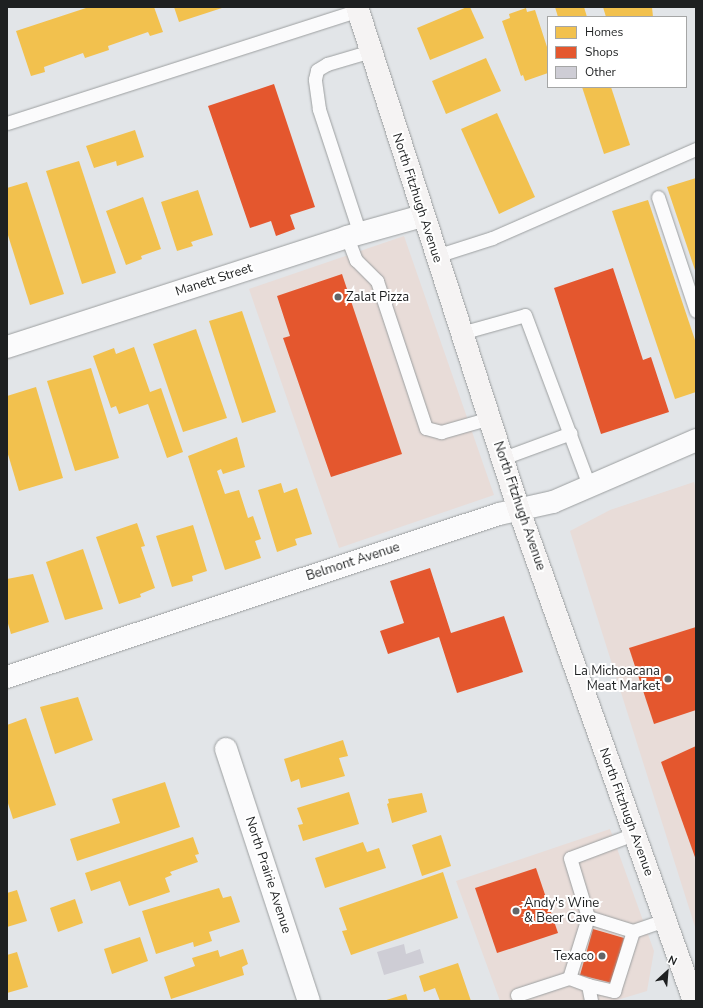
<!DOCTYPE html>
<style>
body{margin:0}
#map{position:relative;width:703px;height:1008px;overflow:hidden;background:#e2e5e8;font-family:"Nunito Sans",sans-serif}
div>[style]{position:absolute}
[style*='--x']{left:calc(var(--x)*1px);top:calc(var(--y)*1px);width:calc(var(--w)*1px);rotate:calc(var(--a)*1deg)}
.commercial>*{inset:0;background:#e8dcd8}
.homes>*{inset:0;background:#f2c14e}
.shops>*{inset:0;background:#e4572e}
.building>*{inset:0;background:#cecdd5}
.roads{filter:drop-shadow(0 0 1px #9c9fa0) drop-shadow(0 0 1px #9c9fa0)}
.lane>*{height:13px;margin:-6.5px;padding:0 6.5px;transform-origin:6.5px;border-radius:6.5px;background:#fbfbfc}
.street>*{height:22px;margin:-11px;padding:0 11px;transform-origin:11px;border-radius:11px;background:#fbfbfc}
.secondary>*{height:22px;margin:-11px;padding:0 11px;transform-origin:11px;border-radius:11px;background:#f5f3f3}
.dots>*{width:11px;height:11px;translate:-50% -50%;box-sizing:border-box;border:2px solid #fff;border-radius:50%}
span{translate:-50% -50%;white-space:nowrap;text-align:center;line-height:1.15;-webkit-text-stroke:4px #fff;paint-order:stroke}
.street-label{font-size:13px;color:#1e2021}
.poi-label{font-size:13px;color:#1e2021}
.left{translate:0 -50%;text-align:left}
.right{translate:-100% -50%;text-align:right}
.frame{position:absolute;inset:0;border:8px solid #1e2021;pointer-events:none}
.legend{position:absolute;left:547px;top:16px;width:140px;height:72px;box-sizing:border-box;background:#fff;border:1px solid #a5a6a6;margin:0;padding:5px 7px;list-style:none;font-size:12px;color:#1e2021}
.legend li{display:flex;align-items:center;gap:8px;height:20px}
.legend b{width:20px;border:1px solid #a5a6a6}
.north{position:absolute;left:647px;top:952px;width:40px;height:40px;-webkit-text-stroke:3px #fff;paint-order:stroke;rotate:26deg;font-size:11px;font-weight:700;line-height:16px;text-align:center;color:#1e2021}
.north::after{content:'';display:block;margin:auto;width:14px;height:18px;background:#1e2021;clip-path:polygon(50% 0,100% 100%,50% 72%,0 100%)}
</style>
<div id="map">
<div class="commercial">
<i style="clip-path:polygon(404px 236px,494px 495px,339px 548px,249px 289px)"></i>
<i style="clip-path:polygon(694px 482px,696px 489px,696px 930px,570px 531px,610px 510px)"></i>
<i style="clip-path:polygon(610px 829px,654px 951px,647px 991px,614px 1001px,500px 1001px,456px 881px)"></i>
</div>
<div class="homes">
<i style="clip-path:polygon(89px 7px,154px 7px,163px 32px,150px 36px,148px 32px,108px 46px,109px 50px,85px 58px,83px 53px,44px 67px,45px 72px,31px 76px,16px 31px)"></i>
<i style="clip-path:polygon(174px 7px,225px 7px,179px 22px)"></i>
<i style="clip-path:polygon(467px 7px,470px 7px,484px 38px,430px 60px,417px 28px)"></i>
<i style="clip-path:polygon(555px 7px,584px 7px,587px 17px,558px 17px)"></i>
<i style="clip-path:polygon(603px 7px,652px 7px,653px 17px,606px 17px)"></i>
<i style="clip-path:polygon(526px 8px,527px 12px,535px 10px,548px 50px,548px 73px,525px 81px,523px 75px,521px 76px,502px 21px,510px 18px,509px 14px)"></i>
<i style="clip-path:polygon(486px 58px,501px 91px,446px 114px,432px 81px)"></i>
<i style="clip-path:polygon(582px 87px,611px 87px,630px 145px,604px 154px)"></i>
<i style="clip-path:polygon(497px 113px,535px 197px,499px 214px,461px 129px)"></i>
<i style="clip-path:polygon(135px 130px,144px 157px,117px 166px,116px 161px,94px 168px,86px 146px)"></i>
<i style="clip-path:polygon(79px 161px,116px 273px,82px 284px,46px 171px)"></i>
<i style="clip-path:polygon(696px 178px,696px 273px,667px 187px)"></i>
<i style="clip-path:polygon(27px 182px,64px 294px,30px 305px,7px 232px,7px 188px)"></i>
<i style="clip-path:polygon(198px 190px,213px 235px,191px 242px,193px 246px,177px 251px,161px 202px)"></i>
<i style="clip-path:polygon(143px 197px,161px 249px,141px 256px,142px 259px,126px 265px,106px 211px)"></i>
<i style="clip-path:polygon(648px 200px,696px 343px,696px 392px,675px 399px,612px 211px)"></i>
<i style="clip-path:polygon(242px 311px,276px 412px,242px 423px,209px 321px)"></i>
<i style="clip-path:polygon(196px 329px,227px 418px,183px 432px,153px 344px)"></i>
<i style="clip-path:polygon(134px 347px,150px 392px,161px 388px,183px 452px,167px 458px,148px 404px,119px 414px,116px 406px,111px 408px,93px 356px,114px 348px,116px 354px)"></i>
<i style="clip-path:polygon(91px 368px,119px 458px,75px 471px,47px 381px)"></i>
<i style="clip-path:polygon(36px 387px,63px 478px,19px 491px,7px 451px,7px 396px)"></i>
<i style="clip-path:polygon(237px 437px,245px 467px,223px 474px,221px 469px,217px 471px,225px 494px,239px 490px,248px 518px,253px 516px,261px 539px,255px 541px,261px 558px,225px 570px,188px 456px)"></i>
<i style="clip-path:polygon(281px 483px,284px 493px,297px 488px,312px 534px,295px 539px,297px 545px,277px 552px,258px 490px)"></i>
<i style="clip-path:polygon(137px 523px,145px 546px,141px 547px,155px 588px,140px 594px,141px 597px,119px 604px,96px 537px)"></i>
<i style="clip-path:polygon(193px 525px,207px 571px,192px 576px,193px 581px,172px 587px,156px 536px)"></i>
<i style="clip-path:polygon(83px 549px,103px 609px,65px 620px,46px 562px)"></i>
<i style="clip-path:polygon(33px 574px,49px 622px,11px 634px,7px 620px,7px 579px)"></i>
<i style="clip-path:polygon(78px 697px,93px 740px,55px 754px,40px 707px)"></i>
<i style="clip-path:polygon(26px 718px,56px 805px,13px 819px,7px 800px,7px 725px)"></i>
<i style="clip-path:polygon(343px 740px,348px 756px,339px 758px,345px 776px,301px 788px,299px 779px,291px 782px,284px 759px)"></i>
<i style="clip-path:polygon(165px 782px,180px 827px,77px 861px,70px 839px,120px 823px,112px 799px)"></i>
<i style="clip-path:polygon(349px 792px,359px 824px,303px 841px,298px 825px,303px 824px,297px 808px)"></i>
<i style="clip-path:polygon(422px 793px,427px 812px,392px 823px,387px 804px,389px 803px,388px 799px)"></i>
<i style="clip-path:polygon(441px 835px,451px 866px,422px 876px,412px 845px)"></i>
<i style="clip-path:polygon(193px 837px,199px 854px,195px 855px,198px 862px,170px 872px,172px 875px,165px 878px,170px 892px,129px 906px,120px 881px,91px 891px,85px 873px)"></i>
<i style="clip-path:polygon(363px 842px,367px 852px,379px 848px,386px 868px,325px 888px,315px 858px)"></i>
<i style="clip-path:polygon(443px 872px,458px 918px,351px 955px,342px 931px,347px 930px,339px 908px)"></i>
<i style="clip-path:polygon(219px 888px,223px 898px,231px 896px,240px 922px,209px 932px,212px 941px,194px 947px,193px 942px,156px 954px,142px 911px)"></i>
<i style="clip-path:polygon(17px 890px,27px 921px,7px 927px,7px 893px)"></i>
<i style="clip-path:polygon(75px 899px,83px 923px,58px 932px,50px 908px)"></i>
<i style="clip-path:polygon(140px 937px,148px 961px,112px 974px,104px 949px)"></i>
<i style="clip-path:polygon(243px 949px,248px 964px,242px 967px,244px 975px,171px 999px,164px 977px,195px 966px,192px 958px,218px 950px,220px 957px)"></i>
<i style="clip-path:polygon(17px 952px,28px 987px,7px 993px,7px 955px)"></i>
<i style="clip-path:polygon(458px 963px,471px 1001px,440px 1001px,435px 988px,424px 992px,419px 976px)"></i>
<i style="clip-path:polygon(406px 994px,408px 1001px,383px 1001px)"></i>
</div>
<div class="shops">
<i style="clip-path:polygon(274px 84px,315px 207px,290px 215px,295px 229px,276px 236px,271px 221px,250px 228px,208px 106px)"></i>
<i style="clip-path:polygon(613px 268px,643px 360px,651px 357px,669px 412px,601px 434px,554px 288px)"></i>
<i style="clip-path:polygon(342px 274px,402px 454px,331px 477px,283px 338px,290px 336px,277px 296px)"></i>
<i style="clip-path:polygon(430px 568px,451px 633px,504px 616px,523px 672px,457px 693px,439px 637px,388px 654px,380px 631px,404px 623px,390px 581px)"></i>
<i style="clip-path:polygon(696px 627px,696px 710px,654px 724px,629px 648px)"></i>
<i style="clip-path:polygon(696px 746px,696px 860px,661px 762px)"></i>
<i style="clip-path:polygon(536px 868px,558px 933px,497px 953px,475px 888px)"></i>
<i style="clip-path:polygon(593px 929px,624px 938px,612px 983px,580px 975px)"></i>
</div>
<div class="building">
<i style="clip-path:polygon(404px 944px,406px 954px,420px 949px,424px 963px,384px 975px,377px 952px)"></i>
</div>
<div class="roads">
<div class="lane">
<i style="--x:7;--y:123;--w:369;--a:-17.8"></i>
<i style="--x:658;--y:197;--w:120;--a:71.6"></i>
<i style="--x:360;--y:234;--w:132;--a:-108.2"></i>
<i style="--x:319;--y:109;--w:30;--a:-98"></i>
<i style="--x:315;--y:79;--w:9;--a:-77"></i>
<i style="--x:317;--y:70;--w:12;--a:-31"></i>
<i style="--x:327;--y:64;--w:46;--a:-16.5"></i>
<i style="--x:347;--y:237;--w:25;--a:69"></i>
<i style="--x:356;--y:260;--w:30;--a:45"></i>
<i style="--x:377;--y:281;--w:155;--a:71.6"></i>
<i style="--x:426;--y:428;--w:16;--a:15"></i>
<i style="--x:441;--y:432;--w:51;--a:-15.9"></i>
<i style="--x:436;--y:256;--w:59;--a:-17.8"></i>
<i style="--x:492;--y:238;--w:223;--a:-23.6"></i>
<i style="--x:461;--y:333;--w:66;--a:-15.7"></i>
<i style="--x:525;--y:315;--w:185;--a:69.4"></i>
<i style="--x:503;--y:458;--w:72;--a:-20.2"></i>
<i style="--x:634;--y:834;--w:68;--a:159.4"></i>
<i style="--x:570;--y:858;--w:62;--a:73"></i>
<i style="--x:588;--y:917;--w:47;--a:17.3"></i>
<i style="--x:633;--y:931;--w:34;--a:-19"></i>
<i style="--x:588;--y:917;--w:64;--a:107.3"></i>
<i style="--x:569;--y:978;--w:20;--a:20"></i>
<i style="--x:588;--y:985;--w:27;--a:13"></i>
<i style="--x:614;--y:991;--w:63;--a:-72.4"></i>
<i style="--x:588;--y:985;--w:16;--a:79"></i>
<i style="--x:517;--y:995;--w:55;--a:-18.1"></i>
</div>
<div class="street">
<i style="--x:7;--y:347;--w:357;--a:-17.9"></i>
<i style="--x:347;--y:237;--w:78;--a:-15.6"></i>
<i style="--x:7;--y:677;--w:518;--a:-18.33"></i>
<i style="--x:499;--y:514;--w:55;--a:-12.5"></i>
<i style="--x:553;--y:502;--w:156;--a:-23.4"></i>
<i style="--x:226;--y:749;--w:265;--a:71.8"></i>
</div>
<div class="secondary">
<i style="--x:357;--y:7;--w:528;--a:72.15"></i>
<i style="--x:519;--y:510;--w:521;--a:70.38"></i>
</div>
</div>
<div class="dots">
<i style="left:338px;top:297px;background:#636567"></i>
<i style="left:668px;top:679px;background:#636567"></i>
<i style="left:516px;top:911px;background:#636567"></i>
<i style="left:602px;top:956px;background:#636567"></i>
</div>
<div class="street-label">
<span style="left:417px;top:198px;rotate:72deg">North Fitzhugh Avenue</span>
<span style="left:214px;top:280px;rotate:-18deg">Manett Street</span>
<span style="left:519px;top:506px;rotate:71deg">North Fitzhugh Avenue</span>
<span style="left:353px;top:562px;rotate:-18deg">Belmont Avenue</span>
<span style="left:626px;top:812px;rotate:70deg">North Fitzhugh Avenue</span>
<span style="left:268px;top:875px;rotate:72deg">North Prairie Avenue</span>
</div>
<div class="poi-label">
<span class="left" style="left:346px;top:297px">Zalat Pizza</span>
<span class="right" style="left:660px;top:679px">La Michoacana<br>Meat Market</span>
<span class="left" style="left:524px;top:911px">Andy's Wine<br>&amp; Beer Cave</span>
<span class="right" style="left:594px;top:956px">Texaco</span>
</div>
<div class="frame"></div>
<ul class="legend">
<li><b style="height:11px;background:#f2c14e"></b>Homes</li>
<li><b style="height:11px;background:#e4572e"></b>Shops</li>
<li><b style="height:11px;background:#cecdd5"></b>Other</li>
</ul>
<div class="north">N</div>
</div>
